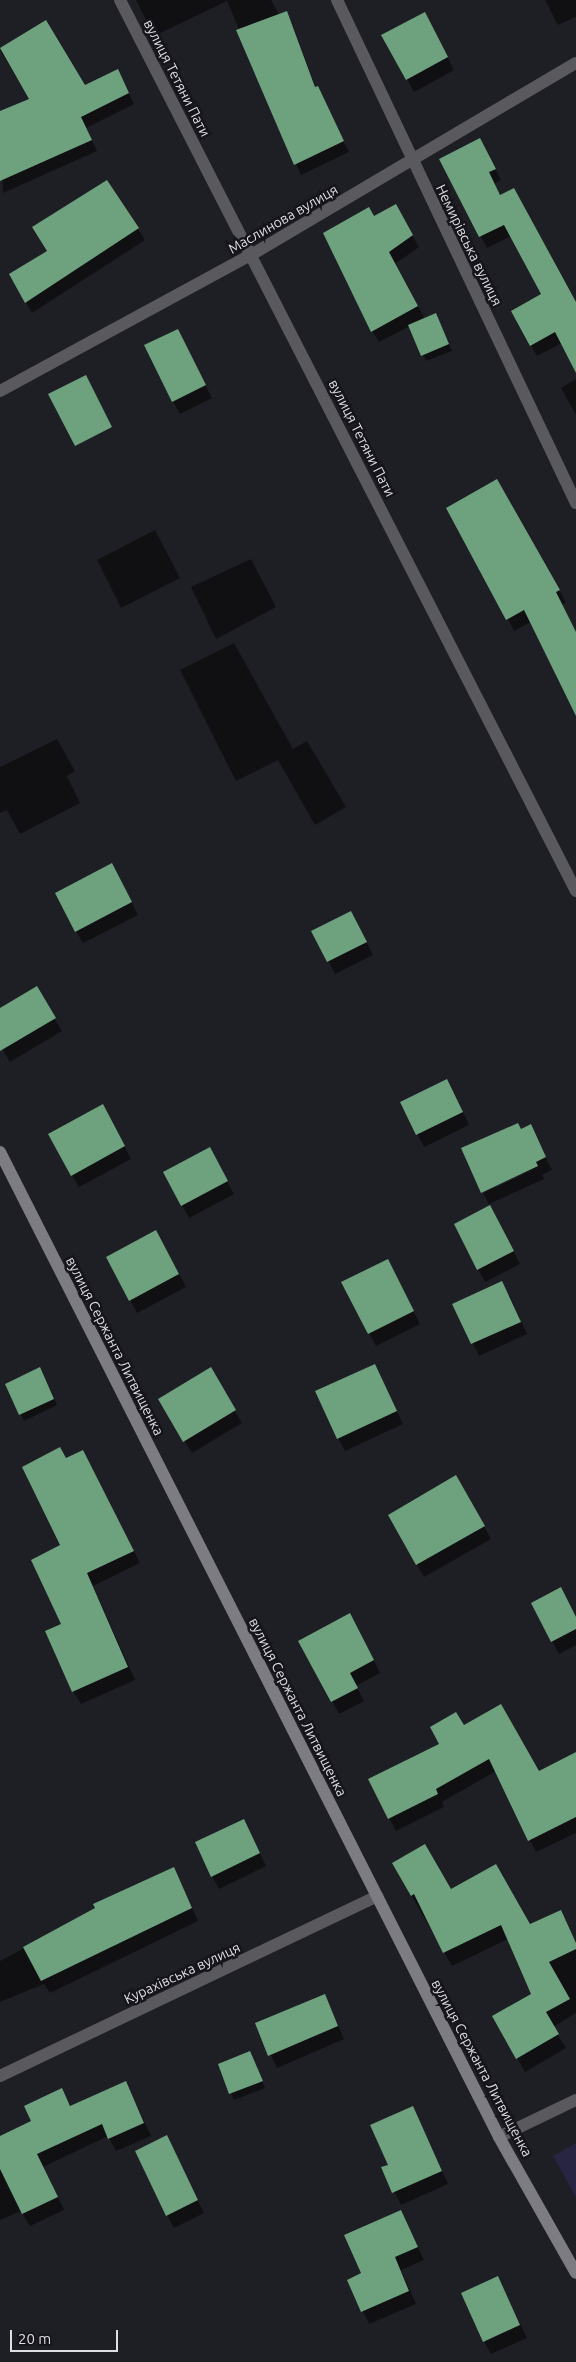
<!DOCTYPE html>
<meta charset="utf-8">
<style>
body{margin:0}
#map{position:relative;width:576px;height:2362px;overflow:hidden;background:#1e1e25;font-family:Ubuntu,sans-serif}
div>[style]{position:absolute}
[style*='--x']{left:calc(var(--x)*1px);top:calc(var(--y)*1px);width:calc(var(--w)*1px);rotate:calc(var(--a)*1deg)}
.green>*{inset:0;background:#272542}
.shadow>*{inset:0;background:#0007}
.building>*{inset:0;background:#6ea17d}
.minor>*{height:12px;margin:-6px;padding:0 6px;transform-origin:6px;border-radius:6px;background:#5a5a5e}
.secondary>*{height:12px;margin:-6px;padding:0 6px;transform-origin:6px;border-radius:6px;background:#7c7c82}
span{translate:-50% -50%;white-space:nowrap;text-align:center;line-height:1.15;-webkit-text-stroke:5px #15151b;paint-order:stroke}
.street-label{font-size:14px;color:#dedee3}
.scale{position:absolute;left:10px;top:2330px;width:108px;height:22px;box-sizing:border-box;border:2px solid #dedee3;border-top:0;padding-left:6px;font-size:15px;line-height:18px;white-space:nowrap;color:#dedee3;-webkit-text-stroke:4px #15151b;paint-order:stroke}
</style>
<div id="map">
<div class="green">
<i style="clip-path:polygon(576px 2143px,576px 2197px,553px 2156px)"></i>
</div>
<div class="shadow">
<i style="clip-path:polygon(136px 0,271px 0,279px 15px,286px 12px,292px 23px,316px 88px,349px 152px,301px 175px,227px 1px,154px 36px)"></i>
<i style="clip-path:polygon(545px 0,576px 0,576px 17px,558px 25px)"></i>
<i style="clip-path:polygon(45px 22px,84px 86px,123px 81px,134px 104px,86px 128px,97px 151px,3px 193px,0 113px,30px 100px,0 50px)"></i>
<i style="clip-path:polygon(431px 26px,454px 70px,414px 92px,383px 35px)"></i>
<i style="clip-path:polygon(486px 151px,501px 180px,494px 184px,501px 197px,576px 304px,576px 370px,562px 343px,537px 356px,531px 345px,542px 295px,511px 236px,487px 248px,441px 160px)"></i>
<i style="clip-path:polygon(107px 181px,145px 240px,32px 313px,10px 275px,49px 252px)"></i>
<i style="clip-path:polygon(395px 206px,419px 247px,395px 264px,425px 319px,439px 321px,452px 351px,426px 361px,410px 326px,379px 342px,372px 331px,374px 218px)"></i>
<i style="clip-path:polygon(178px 330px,212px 398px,180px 414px,173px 401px)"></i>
<i style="clip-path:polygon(576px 379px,576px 415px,561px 388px)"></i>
<i style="clip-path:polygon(497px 480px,566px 602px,562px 605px,576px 633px,576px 713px,531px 622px,514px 631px,508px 619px)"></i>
<i style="clip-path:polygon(155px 530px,180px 578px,121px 608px,97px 560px)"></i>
<i style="clip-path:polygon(251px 559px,276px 607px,216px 639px,191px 587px)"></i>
<i style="clip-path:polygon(234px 643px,293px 749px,307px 741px,346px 807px,315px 825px,278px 760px,236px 781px,180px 670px)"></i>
<i style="clip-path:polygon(57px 739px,75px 771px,67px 776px,80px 803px,20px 834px,7px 810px,0 813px,0 767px)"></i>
<i style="clip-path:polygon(119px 877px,138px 915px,83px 943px,76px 931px)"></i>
<i style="clip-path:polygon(358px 925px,373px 955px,335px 974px,313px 932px)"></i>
<i style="clip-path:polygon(36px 988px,62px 1031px,10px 1062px,0 1045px,0 1009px)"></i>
<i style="clip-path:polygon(454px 1093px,469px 1125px,424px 1147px,401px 1102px)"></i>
<i style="clip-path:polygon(110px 1118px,131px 1159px,79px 1187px,72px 1175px)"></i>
<i style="clip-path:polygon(530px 1126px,552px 1170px,542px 1175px,544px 1179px,489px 1204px,483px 1193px,544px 1165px,482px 1191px,521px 1130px)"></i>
<i style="clip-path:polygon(216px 1161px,234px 1194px,189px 1218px,182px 1205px)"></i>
<i style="clip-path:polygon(497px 1219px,520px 1264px,485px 1282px,455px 1224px)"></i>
<i style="clip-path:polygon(163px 1244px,186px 1287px,137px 1313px,130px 1300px)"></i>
<i style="clip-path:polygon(394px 1273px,420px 1324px,376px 1346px,343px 1283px)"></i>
<i style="clip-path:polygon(509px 1295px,527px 1334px,479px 1356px,454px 1305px)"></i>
<i style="clip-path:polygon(374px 1365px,403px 1424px,345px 1451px,338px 1438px)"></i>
<i style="clip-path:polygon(210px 1369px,242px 1423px,192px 1453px,160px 1400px)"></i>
<i style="clip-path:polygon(43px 1375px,57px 1405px,24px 1421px,6px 1384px)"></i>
<i style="clip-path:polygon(66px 1460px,90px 1464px,140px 1563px,93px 1586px,135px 1680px,81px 1704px,73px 1691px,63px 1624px)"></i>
<i style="clip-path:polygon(456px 1477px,491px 1539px,424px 1577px,389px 1515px)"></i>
<i style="clip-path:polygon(576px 1618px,576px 1645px,559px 1654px,552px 1641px)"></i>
<i style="clip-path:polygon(357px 1627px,380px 1673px,356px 1686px,364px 1701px,339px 1714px,300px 1641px)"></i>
<i style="clip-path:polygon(464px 1727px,539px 1772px,576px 1769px,576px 1833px,536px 1852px,496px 1771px,442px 1802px,444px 1807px,396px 1831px,389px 1818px)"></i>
<i style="clip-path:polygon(250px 1833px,266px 1866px,219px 1889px,212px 1876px)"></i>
<i style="clip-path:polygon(393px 1863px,529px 1926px,560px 1912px,576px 1943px,576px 2013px,553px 2027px,566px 2048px,525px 2072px,494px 2016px,533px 1994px,508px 1939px,452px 1966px)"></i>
<i style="clip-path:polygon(174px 1869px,198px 1921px,50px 1993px,44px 1984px,0 2002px,0 1961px)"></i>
<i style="clip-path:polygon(324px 1995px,344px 2039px,277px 2068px,256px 2024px)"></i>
<i style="clip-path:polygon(250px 2053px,265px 2088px,234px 2100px,219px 2065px)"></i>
<i style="clip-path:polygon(126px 2083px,151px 2136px,116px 2151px,108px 2136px,43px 2167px,64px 2210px,30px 2226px,21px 2211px,0 2220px,0 2138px,32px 2122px,62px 2090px,71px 2107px)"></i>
<i style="clip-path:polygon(413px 2107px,448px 2184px,401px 2205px,383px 2168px,389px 2165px)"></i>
<i style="clip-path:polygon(167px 2137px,204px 2213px,174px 2228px,167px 2215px)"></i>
<i style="clip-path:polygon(401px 2211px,424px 2260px,401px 2270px,416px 2304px,369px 2324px,348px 2280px,363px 2274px)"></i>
<i style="clip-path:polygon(498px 2278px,527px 2338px,491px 2354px,484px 2341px)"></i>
</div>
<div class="building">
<i style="clip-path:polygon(287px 11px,315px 87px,318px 86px,344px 141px,294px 165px,236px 30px)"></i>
<i style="clip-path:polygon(425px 12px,448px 57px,406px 80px,381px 35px)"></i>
<i style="clip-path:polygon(46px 20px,85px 85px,118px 69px,129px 93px,81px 117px,92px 140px,0 181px,0 111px,29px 99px,0 48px)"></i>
<i style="clip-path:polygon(480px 138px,496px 169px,489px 172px,500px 195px,514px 188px,576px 302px,576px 373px,555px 332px,530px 346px,511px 311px,541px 294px,504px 225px,479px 237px,439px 159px)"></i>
<i style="clip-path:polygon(107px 180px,139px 228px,25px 303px,9px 274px,47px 251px,32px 227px)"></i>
<i style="clip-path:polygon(396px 204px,413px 235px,389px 252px,418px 306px,371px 332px,323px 233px,369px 207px,374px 216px)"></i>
<i style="clip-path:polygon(436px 313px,449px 344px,421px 356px,408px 325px)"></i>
<i style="clip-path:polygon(178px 329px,206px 385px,172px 402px,144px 345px)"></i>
<i style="clip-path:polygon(86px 375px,112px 427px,75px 446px,48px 394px)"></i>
<i style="clip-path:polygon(497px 479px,560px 590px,556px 592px,576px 632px,576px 716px,524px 610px,506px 620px,446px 508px)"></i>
<i style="clip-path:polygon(112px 863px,132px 902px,75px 932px,55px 893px)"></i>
<i style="clip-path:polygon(351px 911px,367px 942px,327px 962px,311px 931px)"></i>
<i style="clip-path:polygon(37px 986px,56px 1018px,0 1051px,0 1008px)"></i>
<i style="clip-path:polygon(447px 1079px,463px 1112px,416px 1135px,400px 1102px)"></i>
<i style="clip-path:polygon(103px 1104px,125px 1146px,71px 1176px,48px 1134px)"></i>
<i style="clip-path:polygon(518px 1123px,521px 1129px,531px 1124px,546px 1157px,536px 1162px,538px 1166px,481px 1193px,461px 1148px)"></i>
<i style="clip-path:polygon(210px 1147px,228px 1181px,181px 1206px,163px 1172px)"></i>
<i style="clip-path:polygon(490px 1205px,514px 1251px,477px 1270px,454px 1224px)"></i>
<i style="clip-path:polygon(156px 1230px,179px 1274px,129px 1301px,106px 1257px)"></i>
<i style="clip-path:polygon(388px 1259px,414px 1311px,368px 1334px,341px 1282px)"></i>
<i style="clip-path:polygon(502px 1281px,521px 1322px,471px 1344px,452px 1304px)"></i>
<i style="clip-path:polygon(375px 1364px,397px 1411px,337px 1439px,315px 1391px)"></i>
<i style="clip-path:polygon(40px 1367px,54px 1399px,19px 1415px,5px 1384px)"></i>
<i style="clip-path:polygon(211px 1367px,236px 1410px,183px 1442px,158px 1399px)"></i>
<i style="clip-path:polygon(60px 1447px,66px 1458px,83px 1450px,134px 1551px,87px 1573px,128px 1667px,72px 1692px,45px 1631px,61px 1624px,31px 1560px,60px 1545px,22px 1467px)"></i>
<i style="clip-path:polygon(456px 1475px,485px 1526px,416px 1565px,388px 1515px)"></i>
<i style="clip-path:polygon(561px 1587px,576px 1617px,576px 1629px,551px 1642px,531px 1603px)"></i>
<i style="clip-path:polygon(350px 1613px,374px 1660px,350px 1673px,358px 1688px,331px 1702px,298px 1641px)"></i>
<i style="clip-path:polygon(501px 1704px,539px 1771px,576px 1752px,576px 1817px,528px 1841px,489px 1759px,436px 1789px,438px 1794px,388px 1819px,368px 1779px,439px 1744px,430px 1727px,456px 1712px,464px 1725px)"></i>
<i style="clip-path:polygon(244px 1819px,260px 1853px,211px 1877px,195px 1842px)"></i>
<i style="clip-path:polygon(425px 1844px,451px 1889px,496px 1864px,530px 1924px,561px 1910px,576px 1943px,576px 1949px,549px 1962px,570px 1999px,546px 2012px,559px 2034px,516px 2059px,492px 2016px,531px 1994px,501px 1925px,443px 1953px,414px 1894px,411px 1896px,392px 1863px)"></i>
<i style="clip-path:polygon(174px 1867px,192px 1908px,41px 1981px,23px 1947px,95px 1908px,93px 1904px)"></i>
<i style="clip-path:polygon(325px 1994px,338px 2026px,268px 2056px,255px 2023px)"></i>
<i style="clip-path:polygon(250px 2051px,263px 2081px,229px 2094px,218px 2064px)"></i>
<i style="clip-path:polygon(126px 2081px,144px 2123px,108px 2139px,102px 2124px,37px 2154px,58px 2197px,22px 2214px,0 2169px,0 2136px,31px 2121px,24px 2106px,62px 2088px,70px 2106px)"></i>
<i style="clip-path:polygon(413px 2106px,442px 2171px,392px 2193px,381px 2167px,388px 2165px,370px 2125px)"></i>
<i style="clip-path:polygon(167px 2135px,198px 2200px,166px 2216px,135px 2151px)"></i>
<i style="clip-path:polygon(401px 2210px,418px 2247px,395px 2257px,409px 2291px,361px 2312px,347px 2280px,361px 2273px,344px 2235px)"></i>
<i style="clip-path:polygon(498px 2276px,520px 2325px,483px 2342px,461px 2293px)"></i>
</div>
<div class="minor">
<i style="--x:120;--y:0;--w:1001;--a:62.9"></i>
<i style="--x:337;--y:0;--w:557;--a:64.59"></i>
<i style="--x:0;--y:391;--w:285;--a:-28.5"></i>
<i style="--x:251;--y:255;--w:377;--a:-30.6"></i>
<i style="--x:0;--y:2076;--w:418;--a:-25.5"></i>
<i style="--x:499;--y:2137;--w:85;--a:-25.7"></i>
</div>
<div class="secondary">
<i style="--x:0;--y:1152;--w:1104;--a:63.13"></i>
<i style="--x:499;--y:2137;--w:156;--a:60.5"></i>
</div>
<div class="street-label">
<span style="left:177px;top:78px;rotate:63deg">вулиця Тетяни Пати</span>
<span style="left:283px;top:219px;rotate:-30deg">Маслинова вулиця</span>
<span style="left:469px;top:245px;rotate:64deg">Немирівська вулиця</span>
<span style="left:362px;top:438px;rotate:63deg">вулиця Тетяни Пати</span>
<span style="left:115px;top:1346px;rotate:63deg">вулиця Сержанта Литвищенка</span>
<span style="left:298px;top:1707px;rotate:63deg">вулиця Сержанта Литвищенка</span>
<span style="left:182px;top:1973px;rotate:-25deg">Курахівська вулиця</span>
<span style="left:482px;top:2068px;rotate:62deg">вулиця Сержанта Литвищенка</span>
</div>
<div class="scale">20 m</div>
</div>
